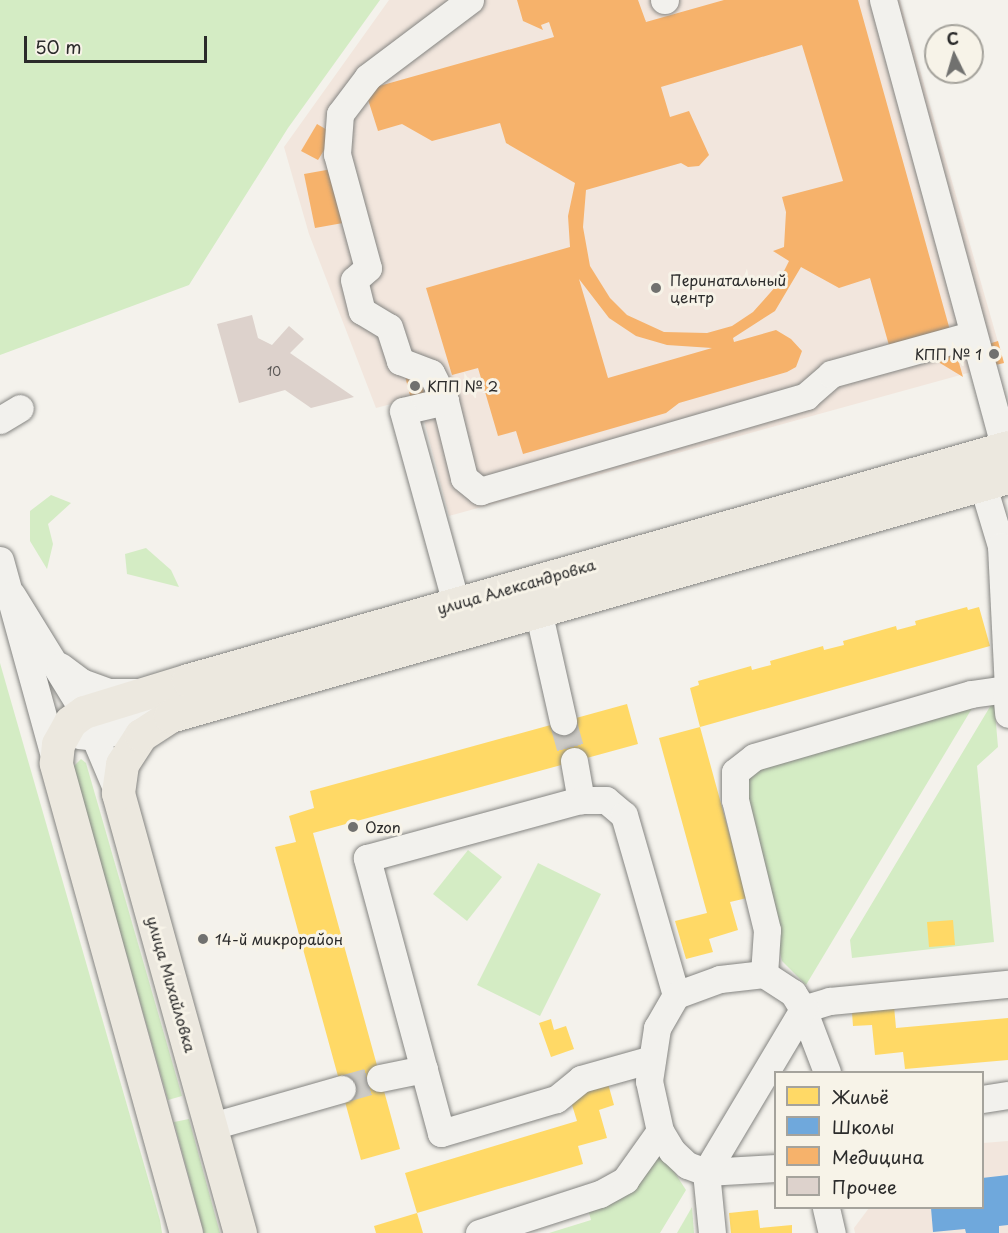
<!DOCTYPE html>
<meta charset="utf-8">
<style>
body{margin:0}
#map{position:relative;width:1008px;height:1233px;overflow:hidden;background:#f4f2ec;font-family:"Playpen Sans",sans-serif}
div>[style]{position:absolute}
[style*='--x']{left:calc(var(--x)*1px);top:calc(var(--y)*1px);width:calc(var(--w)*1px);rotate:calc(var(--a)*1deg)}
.built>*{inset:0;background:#f2e6dd}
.green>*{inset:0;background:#d4ecc4}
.homes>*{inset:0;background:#ffd966}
.schools>*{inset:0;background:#6fa8dc}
.health>*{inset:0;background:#f6b26b}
.building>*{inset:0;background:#ddd2cc}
.minor-tunnel>*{height:27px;margin-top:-13.5px;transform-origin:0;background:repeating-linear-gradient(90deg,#cccac5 0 27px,transparent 0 41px)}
.roads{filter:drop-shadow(0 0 2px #858582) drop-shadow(0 0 2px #858582)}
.minor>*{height:27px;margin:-13.5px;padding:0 13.5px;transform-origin:13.5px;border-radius:13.5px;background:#f2f1ed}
.major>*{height:33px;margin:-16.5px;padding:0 16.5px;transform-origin:16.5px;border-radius:16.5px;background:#ece8df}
.dots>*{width:16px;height:16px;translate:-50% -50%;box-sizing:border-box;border:3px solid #f7f3e8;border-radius:50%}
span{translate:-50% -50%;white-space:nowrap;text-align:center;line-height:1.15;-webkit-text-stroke:6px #f7f3e8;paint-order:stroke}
.number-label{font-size:12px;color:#585553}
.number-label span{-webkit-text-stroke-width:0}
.poi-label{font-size:15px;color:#2b2b2b}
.left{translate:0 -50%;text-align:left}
.right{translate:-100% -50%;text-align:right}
.street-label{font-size:15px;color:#2b2b2b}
.legend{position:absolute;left:774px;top:1071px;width:210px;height:138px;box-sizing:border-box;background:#f7f3e8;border:2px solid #a5a39c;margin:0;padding:8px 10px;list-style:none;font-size:18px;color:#2b2b2b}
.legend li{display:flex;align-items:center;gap:12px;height:30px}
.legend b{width:30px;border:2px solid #a5a39c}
.north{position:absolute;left:924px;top:24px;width:60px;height:60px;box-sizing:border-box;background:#f7f3e8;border:2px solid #a5a39c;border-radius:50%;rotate:355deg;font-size:16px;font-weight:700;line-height:24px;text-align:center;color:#2b2b2b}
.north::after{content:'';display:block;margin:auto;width:21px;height:27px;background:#71716f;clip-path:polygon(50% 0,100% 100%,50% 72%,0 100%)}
.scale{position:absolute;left:24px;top:36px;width:183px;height:27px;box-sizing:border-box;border:3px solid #2b2b2b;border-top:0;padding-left:8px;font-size:18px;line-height:21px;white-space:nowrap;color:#2b2b2b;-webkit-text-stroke:4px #f7f3e8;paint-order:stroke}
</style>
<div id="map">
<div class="built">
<i style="clip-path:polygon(389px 0,900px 0,1004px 363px,449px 516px,418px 397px,376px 408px,309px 234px,284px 147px)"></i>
<i style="clip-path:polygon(1008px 1141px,1008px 1233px,855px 1233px,854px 1228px,869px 1208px,982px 1208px,983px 1143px)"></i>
</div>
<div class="green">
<i style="clip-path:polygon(0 0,380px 0,288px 128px,189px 285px,0 355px)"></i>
<i style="clip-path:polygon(51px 495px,71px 503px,48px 524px,53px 544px,47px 569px,30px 541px,30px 511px)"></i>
<i style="clip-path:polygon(146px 548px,171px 570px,179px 587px,127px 574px,125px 554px)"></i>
<i style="clip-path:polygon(0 663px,160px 1220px,162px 1233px,0 1233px)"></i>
<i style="clip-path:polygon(977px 700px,806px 985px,782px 961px,743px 802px,749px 773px,776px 756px)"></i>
<i style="clip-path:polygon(994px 700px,998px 747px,977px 766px,994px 942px,852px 958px,850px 940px)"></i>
<i style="clip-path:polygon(81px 759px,86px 763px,182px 1096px,168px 1100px,73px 767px)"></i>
<i style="clip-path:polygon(468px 850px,502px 877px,467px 921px,433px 894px)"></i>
<i style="clip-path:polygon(538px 863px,601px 894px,540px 1016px,477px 985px)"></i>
<i style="clip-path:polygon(189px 1119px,220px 1233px,204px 1233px,174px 1122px)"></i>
<i style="clip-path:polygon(660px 1150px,686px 1190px,660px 1233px,549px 1233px,591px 1220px,588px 1209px)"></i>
<i style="clip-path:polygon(692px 1207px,694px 1233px,677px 1233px)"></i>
</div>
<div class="homes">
<i style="clip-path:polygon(967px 607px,968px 610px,979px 607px,990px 646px,700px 727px,690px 688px,699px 685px,698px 681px,751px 666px,752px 670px,771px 665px,770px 661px,823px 646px,824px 650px,844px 645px,843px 641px,896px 626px,897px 630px,916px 625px,915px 621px)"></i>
<i style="clip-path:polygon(627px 704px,638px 744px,313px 833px,400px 1149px,361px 1160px,275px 847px,296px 842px,289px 816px,314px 808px,310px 791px)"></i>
<i style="clip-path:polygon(700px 727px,747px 898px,730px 902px,738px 930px,709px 939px,713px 952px,686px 959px,675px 921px,707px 913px,659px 738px)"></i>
<i style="clip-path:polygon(953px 920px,955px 945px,929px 947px,927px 922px)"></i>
<i style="clip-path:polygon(893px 995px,896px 1028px,1008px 1018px,1008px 1060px,905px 1069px,903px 1052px,875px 1055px,872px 1025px,853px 1026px,851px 999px)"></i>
<i style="clip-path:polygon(551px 1019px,554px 1030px,566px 1026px,574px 1049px,551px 1057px,539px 1023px)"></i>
<i style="clip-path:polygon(607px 1080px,614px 1105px,599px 1110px,607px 1138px,578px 1146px,583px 1164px,417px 1213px,423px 1233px,376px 1233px,374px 1226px,417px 1213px,405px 1173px,577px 1121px,568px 1092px)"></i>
<i style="clip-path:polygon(758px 1210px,760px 1228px,792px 1225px,792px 1233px,731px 1233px,729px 1213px)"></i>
</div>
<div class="schools">
<i style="clip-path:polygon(1008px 1175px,1008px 1225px,999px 1226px,999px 1233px,966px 1233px,965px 1229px,933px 1232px,931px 1208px,982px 1208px,982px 1178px)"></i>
</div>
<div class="health">
<i style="clip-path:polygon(evenodd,517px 0,638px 0,646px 22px,724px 0,858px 0,963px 377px,907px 343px,890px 349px,870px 278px,839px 288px,801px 267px,775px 311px,733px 338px,734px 342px,776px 330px,791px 339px,802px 351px,796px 367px,787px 372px,679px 403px,666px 413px,523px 454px,516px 431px,498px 436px,478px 368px,452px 375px,426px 288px,570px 247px,568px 216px,575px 183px,506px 143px,500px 123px,432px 141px,402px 124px,378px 131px,365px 90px,554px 37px,549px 22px,541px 25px,543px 30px,523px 21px,517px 0,802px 45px,843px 181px,782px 197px,786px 212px,784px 247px,773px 251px,789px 261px,777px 285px,753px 312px,732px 326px,707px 333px,664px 332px,627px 315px,610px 298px,590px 266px,583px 227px,586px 190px,681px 163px,688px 167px,699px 166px,709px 155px,689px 111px,670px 117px,661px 87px,802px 45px,517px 0,579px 279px,609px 318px,636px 336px,667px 345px,712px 348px,608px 378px,579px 279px)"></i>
<i style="clip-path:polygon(317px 124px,334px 134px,318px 160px,301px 151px)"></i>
<i style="clip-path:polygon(332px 169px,343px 223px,315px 228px,304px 174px)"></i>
<i style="clip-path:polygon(998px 341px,1004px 363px,991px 366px,985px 345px)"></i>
<i style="clip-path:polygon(418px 373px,425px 395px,411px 399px,405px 376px)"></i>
</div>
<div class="building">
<i style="clip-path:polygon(252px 315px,258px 338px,272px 345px,289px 326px,304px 339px,290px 353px,354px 397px,311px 408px,285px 390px,239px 403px,217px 324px)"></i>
</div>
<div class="minor-tunnel">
<i style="--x:563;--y:721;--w:41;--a:74.6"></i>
<i style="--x:342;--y:1089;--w:40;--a:-16"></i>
</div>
<div class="roads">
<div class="minor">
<i style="--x:470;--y:0;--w:128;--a:143"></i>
<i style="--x:368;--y:77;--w:46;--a:127.1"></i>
<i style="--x:340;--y:114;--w:40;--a:94.3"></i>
<i style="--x:337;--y:154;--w:118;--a:74.8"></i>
<i style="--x:368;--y:268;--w:18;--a:139"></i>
<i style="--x:354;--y:280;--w:32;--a:76"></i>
<i style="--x:362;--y:311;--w:31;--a:31"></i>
<i style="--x:389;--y:327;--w:36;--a:72"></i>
<i style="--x:400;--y:361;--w:33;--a:21"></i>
<i style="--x:431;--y:373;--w:31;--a:63"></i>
<i style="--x:445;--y:401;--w:79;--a:76.1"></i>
<i style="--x:464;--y:478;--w:21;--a:39"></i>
<i style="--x:480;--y:491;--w:340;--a:-16.2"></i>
<i style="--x:806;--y:396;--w:33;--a:-41"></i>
<i style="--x:831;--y:374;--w:146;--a:-15.5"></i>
<i style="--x:664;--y:0;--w:1;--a:0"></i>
<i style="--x:883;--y:0;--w:464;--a:74.8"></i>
<i style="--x:445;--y:401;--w:43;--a:166.6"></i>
<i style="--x:403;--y:411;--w:199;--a:74.6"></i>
<i style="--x:0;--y:420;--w:23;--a:-31"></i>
<i style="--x:977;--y:466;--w:84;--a:73.3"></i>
<i style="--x:1001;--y:546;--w:143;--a:87.2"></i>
<i style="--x:0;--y:560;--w:211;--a:74.6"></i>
<i style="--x:12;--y:595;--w:137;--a:58.4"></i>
<i style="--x:84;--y:712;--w:88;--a:67.2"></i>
<i style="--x:538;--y:610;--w:114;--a:77.3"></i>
<i style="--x:60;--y:666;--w:26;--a:37"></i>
<i style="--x:81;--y:682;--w:30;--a:20"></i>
<i style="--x:109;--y:692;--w:28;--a:0"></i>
<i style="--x:79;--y:735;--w:16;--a:7"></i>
<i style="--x:95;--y:737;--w:68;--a:-15.3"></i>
<i style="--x:574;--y:761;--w:40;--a:80"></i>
<i style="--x:652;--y:1059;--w:74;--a:164.3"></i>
<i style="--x:581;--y:1079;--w:32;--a:141"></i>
<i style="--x:556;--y:1099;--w:120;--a:163.5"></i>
<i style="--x:441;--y:1133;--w:285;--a:-105.1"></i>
<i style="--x:367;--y:858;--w:222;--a:-15.2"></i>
<i style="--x:581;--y:800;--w:25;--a:0"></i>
<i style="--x:606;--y:800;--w:23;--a:40"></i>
<i style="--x:624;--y:815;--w:187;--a:73.9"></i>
<i style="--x:827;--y:1072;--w:67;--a:-110.9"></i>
<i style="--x:803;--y:1009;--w:28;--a:-17"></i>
<i style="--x:830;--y:1001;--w:179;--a:-5.5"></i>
<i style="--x:380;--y:1078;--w:45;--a:-11.6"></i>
<i style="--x:982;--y:1099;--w:26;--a:-9"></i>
<i style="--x:212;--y:1126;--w:135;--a:-15.9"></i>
<i style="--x:776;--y:1168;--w:70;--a:176.7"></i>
<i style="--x:706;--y:1172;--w:20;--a:-160"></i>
<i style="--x:687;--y:1165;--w:21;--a:-137"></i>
<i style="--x:672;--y:1151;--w:23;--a:-121"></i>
<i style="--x:660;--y:1131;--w:51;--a:-102.4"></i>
<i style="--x:649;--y:1081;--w:54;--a:-81.4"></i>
<i style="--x:657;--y:1028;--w:38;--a:-60"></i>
<i style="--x:676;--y:995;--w:47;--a:-20"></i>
<i style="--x:720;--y:979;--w:44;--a:-6.5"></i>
<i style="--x:764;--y:974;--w:44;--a:-86.1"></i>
<i style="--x:767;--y:930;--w:134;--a:-103.8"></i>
<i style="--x:735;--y:800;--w:28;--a:-90"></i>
<i style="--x:735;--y:772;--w:24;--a:-38"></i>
<i style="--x:754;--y:757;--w:226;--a:-16.2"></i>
<i style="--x:971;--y:694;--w:35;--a:-8"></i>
<i style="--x:1006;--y:689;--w:25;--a:85"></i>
<i style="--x:826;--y:1208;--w:26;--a:77"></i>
<i style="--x:479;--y:1233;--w:127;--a:-17.9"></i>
<i style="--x:600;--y:1194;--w:29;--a:-29"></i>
<i style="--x:625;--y:1180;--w:60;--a:-54.5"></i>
<i style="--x:712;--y:1233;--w:61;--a:-95.6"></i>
<i style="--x:706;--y:1172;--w:190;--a:-59.2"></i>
<i style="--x:803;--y:1009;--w:19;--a:-122"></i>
<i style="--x:793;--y:993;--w:35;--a:-147"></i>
</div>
<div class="major">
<i style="--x:186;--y:1233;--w:488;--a:-105.5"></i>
<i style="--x:56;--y:763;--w:19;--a:-84"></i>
<i style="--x:58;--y:744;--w:25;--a:-61"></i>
<i style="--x:70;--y:722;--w:17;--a:-36"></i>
<i style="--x:84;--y:712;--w:109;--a:-17.1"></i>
<i style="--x:188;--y:680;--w:852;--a:-15.86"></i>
<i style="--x:240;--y:1233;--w:457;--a:-105.5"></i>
<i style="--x:118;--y:793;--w:29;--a:-82"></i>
<i style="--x:122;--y:764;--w:35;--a:-57"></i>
<i style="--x:141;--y:735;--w:35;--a:-33"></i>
<i style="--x:170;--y:716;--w:871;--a:-15.92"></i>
</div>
</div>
<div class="dots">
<i style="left:656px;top:288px;background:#71716f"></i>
<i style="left:994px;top:354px;background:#71716f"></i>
<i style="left:415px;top:386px;background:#71716f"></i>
<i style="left:353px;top:827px;background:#71716f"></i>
<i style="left:203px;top:939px;background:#71716f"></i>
</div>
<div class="number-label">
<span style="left:274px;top:372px">10</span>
</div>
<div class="poi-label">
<span class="left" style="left:670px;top:288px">Перинатальный<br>центр</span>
<span class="right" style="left:982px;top:354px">КПП № 1</span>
<span class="left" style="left:427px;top:386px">КПП № 2</span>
<span class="left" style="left:365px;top:827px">Ozon</span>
<span class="left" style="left:215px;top:939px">14-й микрорайон</span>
</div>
<div class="street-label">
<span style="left:516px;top:586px;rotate:-16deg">улица Александровка</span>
<span style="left:172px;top:984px;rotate:74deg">улица Михайловка</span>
</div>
<ul class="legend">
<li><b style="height:16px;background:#ffd966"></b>Жильё</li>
<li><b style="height:16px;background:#6fa8dc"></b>Школы</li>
<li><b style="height:16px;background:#f6b26b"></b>Медицина</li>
<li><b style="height:16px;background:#ddd2cc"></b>Прочее</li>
</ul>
<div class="north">С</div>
<div class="scale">50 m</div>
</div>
